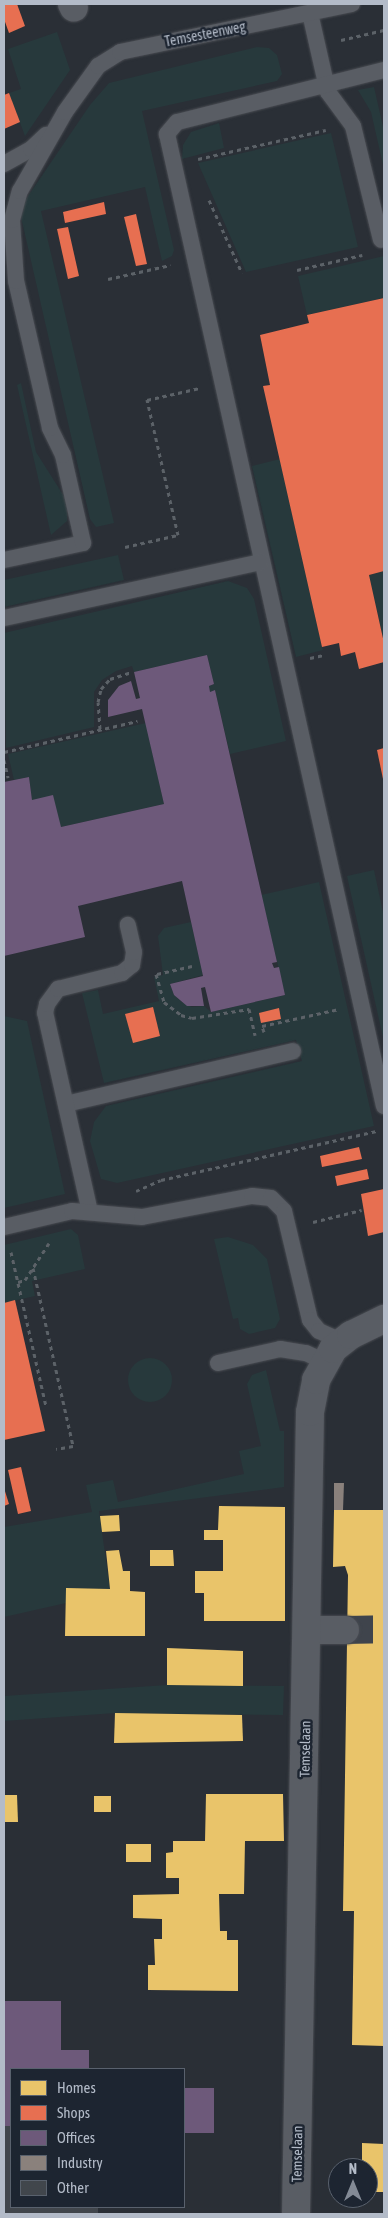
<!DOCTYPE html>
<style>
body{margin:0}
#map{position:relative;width:388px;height:2218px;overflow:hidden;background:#2a2f36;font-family:"Asap Condensed",sans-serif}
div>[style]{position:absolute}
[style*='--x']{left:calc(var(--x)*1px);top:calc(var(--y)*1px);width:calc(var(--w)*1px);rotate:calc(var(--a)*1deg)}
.green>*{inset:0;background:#27393c}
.round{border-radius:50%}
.homes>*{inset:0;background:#e9c46a}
.shops>*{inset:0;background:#e76f51}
.offices>*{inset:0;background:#6d597a}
.industry>*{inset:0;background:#8a817c}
.building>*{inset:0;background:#41464c}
.street-tunnel>*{height:28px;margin-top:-14px;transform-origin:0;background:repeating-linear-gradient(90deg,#3f444c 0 28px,transparent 0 42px)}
.path>*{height:3px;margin-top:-1.5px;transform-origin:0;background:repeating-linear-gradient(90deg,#5c6268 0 4px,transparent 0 8px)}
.roads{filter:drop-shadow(0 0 1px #484b51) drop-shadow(0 0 1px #484b51)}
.lane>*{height:16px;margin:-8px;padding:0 8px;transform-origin:8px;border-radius:8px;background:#595d64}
.street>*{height:28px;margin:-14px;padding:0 14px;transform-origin:14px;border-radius:14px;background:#595d64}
span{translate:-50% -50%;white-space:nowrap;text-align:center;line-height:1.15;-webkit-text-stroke:5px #1d2531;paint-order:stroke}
.street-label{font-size:14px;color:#b3bbc8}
.frame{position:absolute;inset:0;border:5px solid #b3bbc8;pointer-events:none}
.legend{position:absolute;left:10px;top:2068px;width:175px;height:140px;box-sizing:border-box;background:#1d2531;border:1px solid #59616d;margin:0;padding:6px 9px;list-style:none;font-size:15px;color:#b3bbc8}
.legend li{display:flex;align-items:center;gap:10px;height:25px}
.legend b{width:25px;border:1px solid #59616d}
.north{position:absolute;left:328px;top:2158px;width:50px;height:50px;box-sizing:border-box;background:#1d2531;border:1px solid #59616d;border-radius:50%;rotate:0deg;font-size:14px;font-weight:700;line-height:20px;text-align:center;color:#b3bbc8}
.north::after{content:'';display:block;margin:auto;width:18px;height:22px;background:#838a95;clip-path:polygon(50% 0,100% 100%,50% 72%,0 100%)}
</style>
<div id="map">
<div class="green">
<i style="clip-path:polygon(57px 32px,70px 70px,25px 136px,9px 93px,21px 89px,8px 49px)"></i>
<i style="clip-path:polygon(257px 47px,269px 48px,277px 55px,282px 74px,277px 81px,142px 111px,174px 250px,172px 256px,162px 261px,145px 187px,41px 211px,114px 523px,96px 527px,90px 519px,21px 217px,22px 205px,90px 105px,109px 83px)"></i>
<i style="clip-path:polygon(374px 87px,384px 131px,384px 169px,371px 112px,358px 90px)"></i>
<i style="clip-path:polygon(219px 123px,224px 148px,182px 159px,183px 145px,191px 132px)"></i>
<i style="clip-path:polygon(331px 133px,358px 247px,246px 272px,198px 163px)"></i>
<i style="clip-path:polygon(384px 256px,384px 298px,307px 315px,298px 276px)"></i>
<i style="clip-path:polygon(21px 383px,36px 452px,67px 501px,67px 521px,51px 535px,17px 385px)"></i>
<i style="clip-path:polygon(280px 459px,323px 650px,296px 657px,252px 466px)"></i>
<i style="clip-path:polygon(118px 555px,124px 580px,4px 607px,4px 580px)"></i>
<i style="clip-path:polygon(384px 571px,384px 643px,369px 575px)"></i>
<i style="clip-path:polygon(228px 581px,247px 588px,254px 599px,286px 741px,230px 754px,215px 690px,210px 692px,209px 686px,214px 684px,207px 655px,134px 672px,132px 666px,116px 671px,102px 680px,94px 692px,94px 727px,6px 748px,4px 633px)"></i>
<i style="clip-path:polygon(146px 723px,164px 804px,61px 827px,32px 800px,29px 777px,14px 780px,8px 754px)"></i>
<i style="clip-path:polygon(374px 870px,384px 917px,384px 1042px,347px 876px)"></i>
<i style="clip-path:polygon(319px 882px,374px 1126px,117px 1183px,101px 1179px,90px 1141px,94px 1122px,106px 1106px,302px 1061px,296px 1040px,104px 1083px,82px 993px,98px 990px,103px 1014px,159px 1001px,154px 977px,163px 975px,158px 936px,164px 928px,191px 922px,203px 975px,170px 984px,174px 995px,182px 1002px,192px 1007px,204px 1006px,211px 1012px,285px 995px,261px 895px)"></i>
<i style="clip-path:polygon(4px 1016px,27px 1021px,65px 1194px,4px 1208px)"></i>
<i style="clip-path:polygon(71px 1229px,78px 1235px,85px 1269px,32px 1281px,35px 1296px,4px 1303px,4px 1245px)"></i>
<i style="clip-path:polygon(228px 1237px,253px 1245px,267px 1259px,280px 1319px,275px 1328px,249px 1334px,240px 1329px,238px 1318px,233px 1319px,214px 1239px)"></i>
<i class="round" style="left:128px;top:1358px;width:44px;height:44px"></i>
<i style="clip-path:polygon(266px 1370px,280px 1431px,284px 1431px,284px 1487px,99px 1511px,110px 1589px,66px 1588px,66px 1603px,4px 1617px,4px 1527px,92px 1512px,86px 1485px,113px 1480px,118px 1502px,244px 1474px,239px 1451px,261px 1446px,247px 1384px,252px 1375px)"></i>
<i style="clip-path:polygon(167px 1685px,284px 1686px,283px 1715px,115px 1713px,4px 1721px,4px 1696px)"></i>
</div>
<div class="homes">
<i style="clip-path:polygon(219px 1506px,285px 1507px,285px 1621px,204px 1621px,204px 1593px,195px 1593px,195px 1571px,223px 1571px,223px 1540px,204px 1540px,204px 1530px,218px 1530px)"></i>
<i style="clip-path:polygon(334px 1510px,384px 1510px,384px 2046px,352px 2045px,354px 1911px,343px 1911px,348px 1575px,345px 1566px,333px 1567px)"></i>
<i style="clip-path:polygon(119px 1515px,120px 1531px,102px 1532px,100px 1516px)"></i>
<i style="clip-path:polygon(119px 1550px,123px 1571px,130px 1571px,130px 1591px,145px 1592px,145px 1636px,65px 1636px,66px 1588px,110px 1589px,106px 1551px)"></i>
<i style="clip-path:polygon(150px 1550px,173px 1550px,174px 1566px,150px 1566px)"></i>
<i style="clip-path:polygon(167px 1648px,243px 1651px,243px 1686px,167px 1685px)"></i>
<i style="clip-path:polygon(115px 1713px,242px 1715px,243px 1741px,114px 1743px)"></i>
<i style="clip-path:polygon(206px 1794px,283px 1794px,284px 1841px,245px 1841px,244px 1894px,219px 1894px,220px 1931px,227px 1931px,227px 1940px,238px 1940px,238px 1991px,148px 1990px,148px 1965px,155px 1965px,154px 1939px,162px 1939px,162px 1919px,133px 1918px,133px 1895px,179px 1894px,179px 1878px,166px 1878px,166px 1853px,173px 1852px,173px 1841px,205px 1841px)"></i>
<i style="clip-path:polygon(4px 1795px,17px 1795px,18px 1822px,4px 1822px)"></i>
<i style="clip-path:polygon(94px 1796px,111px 1796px,111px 1812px,94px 1812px)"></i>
<i style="clip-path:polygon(126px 1844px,151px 1844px,151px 1862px,126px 1862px)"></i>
<i style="clip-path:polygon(362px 2143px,384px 2144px,384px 2192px,368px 2192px,368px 2168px,367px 2163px,362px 2163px)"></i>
</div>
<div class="shops">
<i style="clip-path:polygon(4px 4px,17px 4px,25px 26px,9px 33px,4px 19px)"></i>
<i style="clip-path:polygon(9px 93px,20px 122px,4px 129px,4px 95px)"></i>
<i style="clip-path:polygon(104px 202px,106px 214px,65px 223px,63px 212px)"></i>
<i style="clip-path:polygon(136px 214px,147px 264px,136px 266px,124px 217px)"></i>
<i style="clip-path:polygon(68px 227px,79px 276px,68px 279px,57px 229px)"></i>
<i style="clip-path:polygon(384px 298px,384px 571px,369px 575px,384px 643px,384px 662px,359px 669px,355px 652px,341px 656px,339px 643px,322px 647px,263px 386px,270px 385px,260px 335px,309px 323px,307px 315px)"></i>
<i style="clip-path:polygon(384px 748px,384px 779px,383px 779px,377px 750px)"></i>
<i style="clip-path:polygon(153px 1007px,160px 1036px,133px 1043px,125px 1014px)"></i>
<i style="clip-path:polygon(279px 1008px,281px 1019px,261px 1023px,259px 1013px)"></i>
<i style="clip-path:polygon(359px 1147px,362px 1159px,322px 1167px,320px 1156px)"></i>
<i style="clip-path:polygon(367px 1169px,369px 1179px,337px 1186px,335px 1176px)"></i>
<i style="clip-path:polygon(384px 1189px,384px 1232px,368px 1236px,361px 1194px)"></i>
<i style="clip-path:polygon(15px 1300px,45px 1431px,4px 1440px,4px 1303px)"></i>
<i style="clip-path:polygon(21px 1467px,31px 1511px,18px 1514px,8px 1470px)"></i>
<i style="clip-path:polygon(4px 1488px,9px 1504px,4px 1506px)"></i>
</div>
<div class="offices">
<i style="clip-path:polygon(207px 655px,214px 684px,209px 686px,210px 692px,215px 690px,277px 962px,272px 963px,274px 968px,279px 967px,285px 995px,211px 1012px,205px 987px,201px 988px,204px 1006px,187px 1006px,174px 995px,170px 984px,203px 976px,182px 881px,78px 906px,85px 937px,4px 956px,4px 782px,29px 777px,32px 800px,53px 795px,61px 827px,164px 804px,142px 709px,108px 717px,108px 700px,119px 686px,131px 681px,136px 699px,140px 698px,134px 672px)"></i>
<i style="clip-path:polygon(4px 2001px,61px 2001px,61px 2050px,89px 2050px,89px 2069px,11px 2069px,11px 2126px,4px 2126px)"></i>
<i style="clip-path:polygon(184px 2088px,214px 2088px,214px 2133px,184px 2133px)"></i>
</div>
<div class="industry">
<i style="clip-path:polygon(334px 1483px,344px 1483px,343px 1510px,334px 1510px)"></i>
</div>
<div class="building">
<i style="clip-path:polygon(4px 2126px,11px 2126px,11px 2207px,98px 2207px,98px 2214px,4px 2214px)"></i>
</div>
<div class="street-tunnel">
<i style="--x:345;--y:1630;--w:39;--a:-1"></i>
</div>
<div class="path">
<i style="--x:341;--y:40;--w:44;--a:-13.1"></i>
<i style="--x:198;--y:159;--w:131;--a:-12.8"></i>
<i style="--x:209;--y:200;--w:80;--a:65.7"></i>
<i style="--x:297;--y:270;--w:67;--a:-13"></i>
<i style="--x:108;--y:279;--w:64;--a:-12.7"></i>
<i style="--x:125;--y:547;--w:54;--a:-12.8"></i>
<i style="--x:178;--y:535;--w:139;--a:-102.9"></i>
<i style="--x:147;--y:400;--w:54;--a:-12.8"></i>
<i style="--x:310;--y:658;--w:14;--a:-12"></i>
<i style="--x:100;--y:729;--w:27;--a:-94"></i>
<i style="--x:98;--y:702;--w:13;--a:-77"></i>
<i style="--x:101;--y:689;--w:13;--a:-48"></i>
<i style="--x:110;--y:679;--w:22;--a:-18"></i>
<i style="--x:4;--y:752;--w:137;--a:-13.1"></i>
<i style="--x:4;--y:760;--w:18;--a:77"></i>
<i style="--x:192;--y:966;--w:37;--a:167"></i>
<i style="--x:156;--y:974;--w:29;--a:74"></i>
<i style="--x:164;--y:1002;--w:21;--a:37"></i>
<i style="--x:181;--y:1015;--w:11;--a:15"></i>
<i style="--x:192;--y:1018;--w:58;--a:-9"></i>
<i style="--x:249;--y:1009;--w:27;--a:77"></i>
<i style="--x:264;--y:1032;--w:6;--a:-108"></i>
<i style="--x:262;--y:1026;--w:79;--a:-12.4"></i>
<i style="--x:136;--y:1191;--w:27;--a:-24"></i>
<i style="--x:161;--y:1180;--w:221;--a:-12.8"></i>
<i style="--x:313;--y:1222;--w:50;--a:-13.8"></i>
<i style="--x:11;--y:1252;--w:158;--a:77.2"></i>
<i style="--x:33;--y:1268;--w:182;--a:77.3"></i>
<i style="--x:73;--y:1446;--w:17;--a:170"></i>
<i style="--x:18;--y:1282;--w:7;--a:-16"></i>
<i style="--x:25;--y:1280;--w:44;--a:-57"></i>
</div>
<div class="roads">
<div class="lane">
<i style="--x:310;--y:13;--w:81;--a:77.2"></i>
<i style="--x:328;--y:92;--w:42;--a:53.7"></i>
<i style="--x:353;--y:126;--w:117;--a:76.2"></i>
<i style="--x:384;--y:70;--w:213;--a:165.9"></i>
<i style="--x:177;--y:122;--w:16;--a:130"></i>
<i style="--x:167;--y:134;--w:996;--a:77.42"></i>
<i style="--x:4;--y:164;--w:31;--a:-29"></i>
<i style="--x:31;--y:149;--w:21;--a:-43"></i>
<i style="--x:4;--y:560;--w:81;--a:-12.1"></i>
<i style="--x:83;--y:543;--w:90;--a:-102.8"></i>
<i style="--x:63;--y:455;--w:30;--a:-116"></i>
<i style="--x:50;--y:428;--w:151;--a:-103"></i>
<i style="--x:16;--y:281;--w:61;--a:-93.8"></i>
<i style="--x:12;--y:220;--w:30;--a:-75"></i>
<i style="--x:20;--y:191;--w:91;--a:-60.3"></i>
<i style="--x:65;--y:112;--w:57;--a:-54.3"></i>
<i style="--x:98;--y:66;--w:26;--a:-32"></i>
<i style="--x:120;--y:52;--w:237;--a:-11.7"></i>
<i style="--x:4;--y:618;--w:262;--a:-12.3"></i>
<i style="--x:66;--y:1104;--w:233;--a:-13.1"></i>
<i style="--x:90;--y:1212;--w:204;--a:-102.7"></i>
<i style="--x:45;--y:1013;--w:9;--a:-77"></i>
<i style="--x:47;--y:1004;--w:19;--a:-54"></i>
<i style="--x:58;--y:989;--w:66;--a:-14"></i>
<i style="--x:122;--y:973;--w:13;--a:-39"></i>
<i style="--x:132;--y:965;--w:13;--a:-81"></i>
<i style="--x:134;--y:952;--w:28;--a:-103"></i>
<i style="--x:4;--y:1227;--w:70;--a:-13.2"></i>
<i style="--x:72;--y:1211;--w:70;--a:4.9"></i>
<i style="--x:142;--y:1217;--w:112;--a:-10.8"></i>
<i style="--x:252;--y:1196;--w:19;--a:6"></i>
<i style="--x:271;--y:1198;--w:18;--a:45"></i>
<i style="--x:284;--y:1211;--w:112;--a:76.6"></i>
<i style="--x:310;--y:1320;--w:14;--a:51"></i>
<i style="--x:319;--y:1331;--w:24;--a:24"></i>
<i style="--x:218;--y:1363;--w:64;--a:-12.7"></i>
<i style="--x:280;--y:1349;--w:26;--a:9"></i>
<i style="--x:306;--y:1353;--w:21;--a:25"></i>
</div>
<div class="street">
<i style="--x:72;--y:4;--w:4;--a:63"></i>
<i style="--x:308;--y:1630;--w:37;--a:0"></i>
<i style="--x:296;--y:2214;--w:802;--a:-89"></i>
<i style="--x:310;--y:1412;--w:33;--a:-79"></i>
<i style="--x:316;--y:1380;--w:35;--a:-61"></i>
<i style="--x:333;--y:1349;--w:23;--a:-38"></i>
<i style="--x:351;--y:1335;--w:37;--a:-26"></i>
</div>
</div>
<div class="street-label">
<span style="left:205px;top:34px;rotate:-11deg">Temsesteenweg</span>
<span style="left:305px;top:1749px;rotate:-89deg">Temselaan</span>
<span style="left:297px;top:2154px;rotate:-89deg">Temselaan</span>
</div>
<div class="frame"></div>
<ul class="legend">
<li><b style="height:14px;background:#e9c46a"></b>Homes</li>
<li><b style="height:14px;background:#e76f51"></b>Shops</li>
<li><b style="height:14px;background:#6d597a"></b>Offices</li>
<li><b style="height:14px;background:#8a817c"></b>Industry</li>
<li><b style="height:14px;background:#41464c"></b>Other</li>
</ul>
<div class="north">N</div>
</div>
